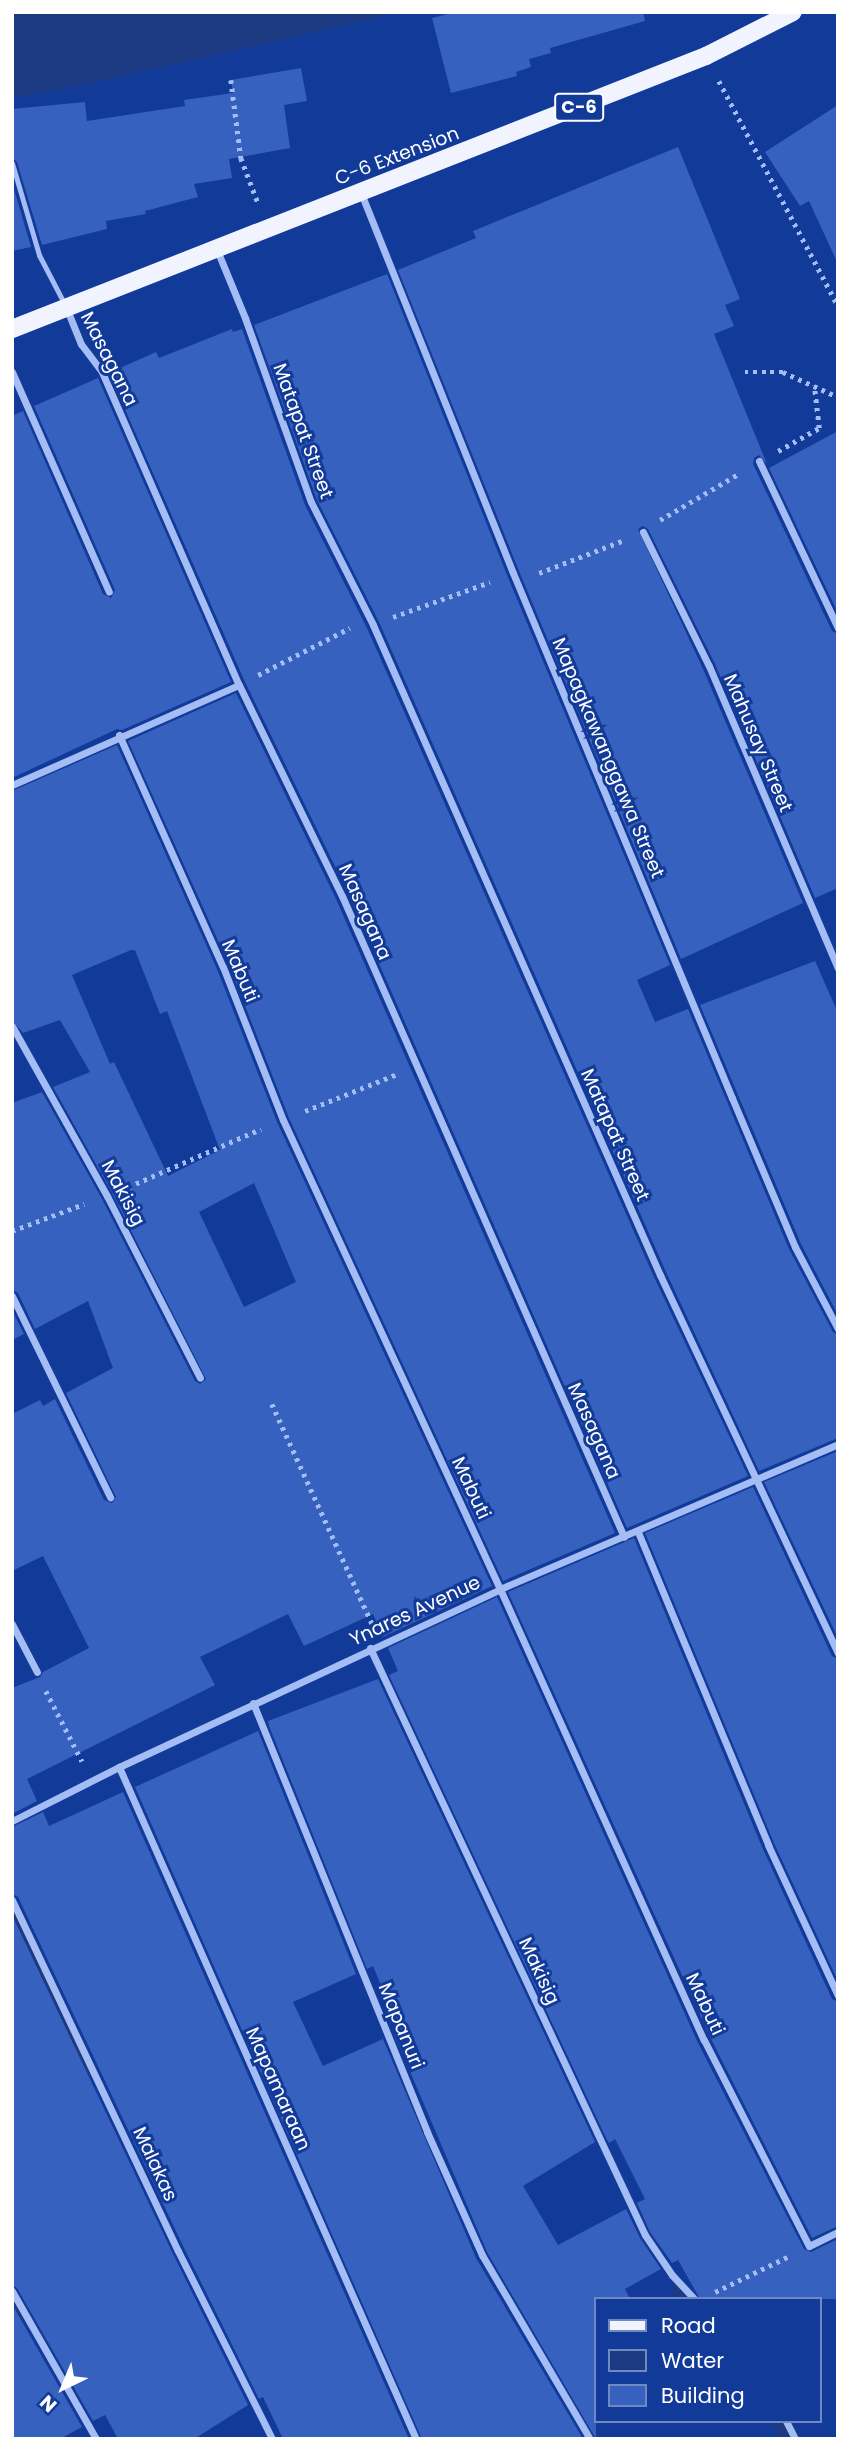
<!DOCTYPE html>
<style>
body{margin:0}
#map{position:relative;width:850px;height:2451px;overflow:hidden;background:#123a99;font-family:Poppins,sans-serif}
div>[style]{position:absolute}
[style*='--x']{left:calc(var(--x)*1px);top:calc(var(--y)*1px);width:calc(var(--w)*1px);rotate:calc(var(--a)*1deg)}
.water>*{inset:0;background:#1c3a82}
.stream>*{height:12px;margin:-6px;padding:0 6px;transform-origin:6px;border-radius:6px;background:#1c3a82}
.building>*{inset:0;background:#3661bf}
.path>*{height:4.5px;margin-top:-2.25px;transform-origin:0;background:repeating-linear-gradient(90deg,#a4bdf4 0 3.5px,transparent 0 8.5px)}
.service>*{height:5px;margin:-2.5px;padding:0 2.5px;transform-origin:2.5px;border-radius:2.5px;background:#a4bdf4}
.minor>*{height:7px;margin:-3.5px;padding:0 3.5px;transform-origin:3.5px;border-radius:3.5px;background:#a4bdf4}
.primary>*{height:18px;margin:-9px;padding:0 9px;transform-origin:9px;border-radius:9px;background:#f1f4ff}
span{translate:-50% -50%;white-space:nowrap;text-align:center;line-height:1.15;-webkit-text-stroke:6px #123a99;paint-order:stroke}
.shield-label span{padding:2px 5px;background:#123a99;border:2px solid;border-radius:5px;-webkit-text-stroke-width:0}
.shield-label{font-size:18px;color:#fff;font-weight:700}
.street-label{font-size:19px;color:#fff}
.frame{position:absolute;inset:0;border:14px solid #fff;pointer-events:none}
.legend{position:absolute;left:594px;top:2297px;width:228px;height:126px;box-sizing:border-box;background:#123a99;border:2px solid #7189c2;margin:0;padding:9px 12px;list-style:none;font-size:21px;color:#fff}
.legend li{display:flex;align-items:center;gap:14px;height:35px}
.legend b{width:35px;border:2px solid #7189c2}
.north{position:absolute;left:28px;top:2353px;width:70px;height:70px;-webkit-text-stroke:5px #123a99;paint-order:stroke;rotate:223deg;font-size:19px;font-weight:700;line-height:28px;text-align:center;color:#fff}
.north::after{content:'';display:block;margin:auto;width:24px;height:32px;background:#fff;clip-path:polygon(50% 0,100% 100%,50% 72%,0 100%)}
</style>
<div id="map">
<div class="water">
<i style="clip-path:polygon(12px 12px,402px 12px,97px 82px,12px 98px)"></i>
</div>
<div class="stream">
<i style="--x:12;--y:1910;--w:179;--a:65.2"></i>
<i style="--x:677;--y:2289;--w:14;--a:45"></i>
<i style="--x:12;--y:2302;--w:16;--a:55"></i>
<i style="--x:778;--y:2421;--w:20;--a:66"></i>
</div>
<div class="building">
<i style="clip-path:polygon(456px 12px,643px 12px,645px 21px,550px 48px,551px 53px,529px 59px,531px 67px,516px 72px,517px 76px,451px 93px,432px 18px)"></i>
<i style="clip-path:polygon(301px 68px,307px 101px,284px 105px,290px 148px,229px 159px,232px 178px,194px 184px,198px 197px,145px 211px,146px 214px,106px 221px,107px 229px,42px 245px,17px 162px,12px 158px,12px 109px,85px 102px,87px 121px,185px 106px,184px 100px,233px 93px,231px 80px)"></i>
<i style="clip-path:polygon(838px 105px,838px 264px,809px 201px,800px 206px,765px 152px)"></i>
<i style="clip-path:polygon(678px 147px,740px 299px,725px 305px,734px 326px,714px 334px,767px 464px,759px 455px,754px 458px,753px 464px,832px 631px,838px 634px,838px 888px,815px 898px,715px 664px,648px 529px,643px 526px,638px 529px,703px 669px,803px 903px,681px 959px,519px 571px,398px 270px,476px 238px,473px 231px)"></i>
<i style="clip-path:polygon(12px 182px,31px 247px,12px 251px)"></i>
<i style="clip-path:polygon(387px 274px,507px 575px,670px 965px,637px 980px,655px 1022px,688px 1009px,789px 1249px,833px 1332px,838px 1335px,838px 1438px,759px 1471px,666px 1272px,379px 622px,317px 500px,254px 325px)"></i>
<i style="clip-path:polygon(232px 329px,233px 332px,242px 329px,305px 505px,367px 628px,654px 1277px,748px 1476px,627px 1528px,348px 893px,245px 682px,109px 373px,156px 352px,159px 358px)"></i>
<i style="clip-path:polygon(98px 378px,231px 682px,122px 730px,117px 729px,12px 778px,12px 416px,23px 411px,103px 594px,111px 598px,115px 590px,34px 406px)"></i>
<i style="clip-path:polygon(838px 431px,838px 613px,769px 468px)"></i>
<i style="clip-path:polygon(236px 693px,336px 899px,615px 1533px,503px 1581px,289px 1118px,229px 965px,128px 741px)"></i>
<i style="clip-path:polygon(evenodd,117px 745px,217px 969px,277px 1122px,492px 1586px,383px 1637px,373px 1614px,304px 1646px,288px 1614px,200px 1657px,215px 1685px,27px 1779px,37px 1801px,12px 1814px,12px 1688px,40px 1677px,43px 1672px,89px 1648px,43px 1556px,12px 1571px,12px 1414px,40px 1400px,43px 1406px,55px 1399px,104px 1500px,112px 1503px,116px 1497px,66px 1393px,113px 1368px,88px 1301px,35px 1329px,18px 1293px,12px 1290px,12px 1103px,42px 1092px,102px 1199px,195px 1381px,200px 1384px,206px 1379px,112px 1193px,53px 1087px,90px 1072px,60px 1020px,23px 1033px,12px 1020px,12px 791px,117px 745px,131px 950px,135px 950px,160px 1014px,167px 1011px,220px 1150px,168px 1176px,114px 1062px,110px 1064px,72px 975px,131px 950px,117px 745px,254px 1183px,296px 1282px,244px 1307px,199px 1212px,254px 1183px)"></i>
<i style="clip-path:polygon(815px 961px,838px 1013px,838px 1315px,801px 1244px,700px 1005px)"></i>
<i style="clip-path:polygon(12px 1310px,24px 1334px,12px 1340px)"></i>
<i style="clip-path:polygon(838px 1451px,838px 1638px,764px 1482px)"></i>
<i style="clip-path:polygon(753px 1487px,832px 1656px,838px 1659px,838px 1981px,774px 1843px,645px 1533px)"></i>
<i style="clip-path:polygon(634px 1538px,762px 1847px,832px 1999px,838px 2002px,838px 2226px,812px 2238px,710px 2037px,508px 1592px)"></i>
<i style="clip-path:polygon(497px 1597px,698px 2043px,804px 2249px,811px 2252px,838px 2239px,838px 2299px,700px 2299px,678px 2260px,672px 2263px,650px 2232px,637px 2203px,645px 2199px,615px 2139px,609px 2143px,607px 2140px,389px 1675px,398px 1671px,388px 1648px)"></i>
<i style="clip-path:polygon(378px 1679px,595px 2142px,523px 2186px,558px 2245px,626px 2209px,640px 2238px,661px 2269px,625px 2289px,630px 2299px,596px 2299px,596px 2439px,487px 2252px,394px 2034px,400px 2031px,373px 1966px,367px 1969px,269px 1726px,268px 1721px)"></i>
<i style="clip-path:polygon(258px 1731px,356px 1974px,293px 2002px,323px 2066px,383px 2039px,476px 2258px,583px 2439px,422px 2439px,135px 1787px)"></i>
<i style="clip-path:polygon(123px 1792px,409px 2439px,283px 2439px,263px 2397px,259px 2399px,184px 2248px,18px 1897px,12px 1894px,12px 1827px,43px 1812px,49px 1826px)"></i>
<i style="clip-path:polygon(12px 1915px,173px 2254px,248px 2405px,194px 2439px,118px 2439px,105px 2415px,93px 2421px,17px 2288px,12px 2285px)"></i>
<i style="clip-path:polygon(12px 2304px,82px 2427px,60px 2439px,12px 2439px)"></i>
</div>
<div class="path">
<i style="--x:231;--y:80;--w:79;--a:82.7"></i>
<i style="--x:241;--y:158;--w:48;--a:69.3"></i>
<i style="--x:719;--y:81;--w:255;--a:62.1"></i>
<i style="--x:745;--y:372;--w:38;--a:0"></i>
<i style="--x:783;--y:372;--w:60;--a:24.4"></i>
<i style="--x:778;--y:451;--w:47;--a:-29.3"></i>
<i style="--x:819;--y:428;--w:43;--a:-96.6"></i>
<i style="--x:660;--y:520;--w:93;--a:-30.4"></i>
<i style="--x:539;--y:573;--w:89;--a:-21.1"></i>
<i style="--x:393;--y:617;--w:103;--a:-19.8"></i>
<i style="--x:258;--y:675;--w:103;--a:-27.1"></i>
<i style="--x:305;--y:1111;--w:99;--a:-21.9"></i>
<i style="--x:128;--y:1187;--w:145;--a:-23.6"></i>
<i style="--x:12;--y:1231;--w:77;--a:-20.6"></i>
<i style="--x:272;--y:1404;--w:241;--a:65.5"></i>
<i style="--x:46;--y:1691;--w:79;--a:62.8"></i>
<i style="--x:715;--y:2292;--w:82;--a:-25.9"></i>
</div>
<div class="service">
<i style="--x:12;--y:163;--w:96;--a:73.6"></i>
<i style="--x:39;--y:255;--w:54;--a:62.5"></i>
</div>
<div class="minor">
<i style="--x:361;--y:193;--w:409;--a:68.2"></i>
<i style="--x:513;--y:573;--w:569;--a:67.36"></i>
<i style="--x:732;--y:1098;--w:162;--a:67.1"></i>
<i style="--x:795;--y:1247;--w:93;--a:62.3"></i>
<i style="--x:217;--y:250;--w:74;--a:67.6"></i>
<i style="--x:245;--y:318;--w:195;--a:70.3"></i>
<i style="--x:311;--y:502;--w:138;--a:63.2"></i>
<i style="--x:373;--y:625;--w:711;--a:66.18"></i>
<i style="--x:660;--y:1275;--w:418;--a:64.8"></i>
<i style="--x:66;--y:307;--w:40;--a:68"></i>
<i style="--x:81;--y:344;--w:35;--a:53"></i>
<i style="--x:102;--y:372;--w:342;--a:66.4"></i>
<i style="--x:239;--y:685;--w:235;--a:64"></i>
<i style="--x:342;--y:896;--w:700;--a:66.25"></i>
<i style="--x:12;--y:372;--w:240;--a:66.2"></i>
<i style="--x:759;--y:461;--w:185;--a:64.7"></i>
<i style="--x:643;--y:532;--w:149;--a:63.8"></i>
<i style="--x:709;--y:666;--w:329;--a:66.9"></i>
<i style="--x:119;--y:735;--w:254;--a:65.9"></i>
<i style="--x:223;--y:967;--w:164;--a:68.6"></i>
<i style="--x:283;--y:1120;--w:517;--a:65.17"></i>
<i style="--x:500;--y:1589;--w:495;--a:65.7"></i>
<i style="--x:704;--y:2040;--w:231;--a:63"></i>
<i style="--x:809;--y:2246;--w:32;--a:-26"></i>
<i style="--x:12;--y:785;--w:248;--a:-23.8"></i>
<i style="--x:12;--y:1026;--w:195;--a:60.8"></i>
<i style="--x:107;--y:1196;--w:204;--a:62.9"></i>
<i style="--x:12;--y:1296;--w:224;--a:64"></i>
<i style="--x:638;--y:1532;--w:339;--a:67.4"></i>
<i style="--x:768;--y:1845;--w:166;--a:65.1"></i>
<i style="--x:12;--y:1624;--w:54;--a:62.5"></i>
<i style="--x:370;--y:1648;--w:648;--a:64.9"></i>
<i style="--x:645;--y:2235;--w:48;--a:56"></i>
<i style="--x:672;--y:2275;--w:33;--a:47"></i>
<i style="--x:253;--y:1703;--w:463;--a:67.9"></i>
<i style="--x:427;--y:2132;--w:135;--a:65.9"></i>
<i style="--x:482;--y:2255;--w:213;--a:59.6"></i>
<i style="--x:119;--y:1767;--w:735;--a:66.16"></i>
<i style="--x:12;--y:1821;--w:120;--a:-26.8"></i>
<i style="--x:119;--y:1767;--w:421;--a:-25"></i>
<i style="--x:500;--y:1589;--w:368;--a:-23.2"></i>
<i style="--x:12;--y:1900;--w:388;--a:64.7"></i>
<i style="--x:178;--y:2251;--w:210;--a:63.4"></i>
<i style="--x:12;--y:2291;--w:170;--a:60.4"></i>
<i style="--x:786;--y:2421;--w:20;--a:63"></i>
</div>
<div class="primary">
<i style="--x:12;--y:329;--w:746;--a:-21.47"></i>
<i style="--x:706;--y:56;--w:97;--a:-26.8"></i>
</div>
<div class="shield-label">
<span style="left:579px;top:107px">C-6</span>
</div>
<div class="street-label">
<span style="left:397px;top:156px;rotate:-21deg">C-6 Extension</span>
<span style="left:109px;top:359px;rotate:63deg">Masagana</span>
<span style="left:303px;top:431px;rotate:70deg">Matapat Street</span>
<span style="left:758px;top:743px;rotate:67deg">Mahusay Street</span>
<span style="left:608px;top:758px;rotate:67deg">Mapagkawanggawa Street</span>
<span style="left:365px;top:912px;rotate:66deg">Masagana</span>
<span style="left:240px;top:971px;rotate:67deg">Mabuti</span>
<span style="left:615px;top:1135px;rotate:66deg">Matapat Street</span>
<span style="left:123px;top:1193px;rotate:62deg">Makisig</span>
<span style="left:594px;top:1431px;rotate:66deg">Masagana</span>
<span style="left:471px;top:1488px;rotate:65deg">Mabuti</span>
<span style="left:415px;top:1611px;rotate:-25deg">Ynares Avenue</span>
<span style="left:539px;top:1971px;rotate:65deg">Makisig</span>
<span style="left:705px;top:2004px;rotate:65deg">Mabuti</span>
<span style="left:401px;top:2026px;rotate:68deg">Mapanuri</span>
<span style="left:278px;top:2089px;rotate:66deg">Mapamaraan</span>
<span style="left:155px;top:2164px;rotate:65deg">Malakas</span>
</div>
<div class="frame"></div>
<ul class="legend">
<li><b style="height:9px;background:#f1f4ff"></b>Road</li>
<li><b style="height:19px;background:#1c3a82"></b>Water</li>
<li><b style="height:19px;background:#3661bf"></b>Building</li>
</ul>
<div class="north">N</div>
</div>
